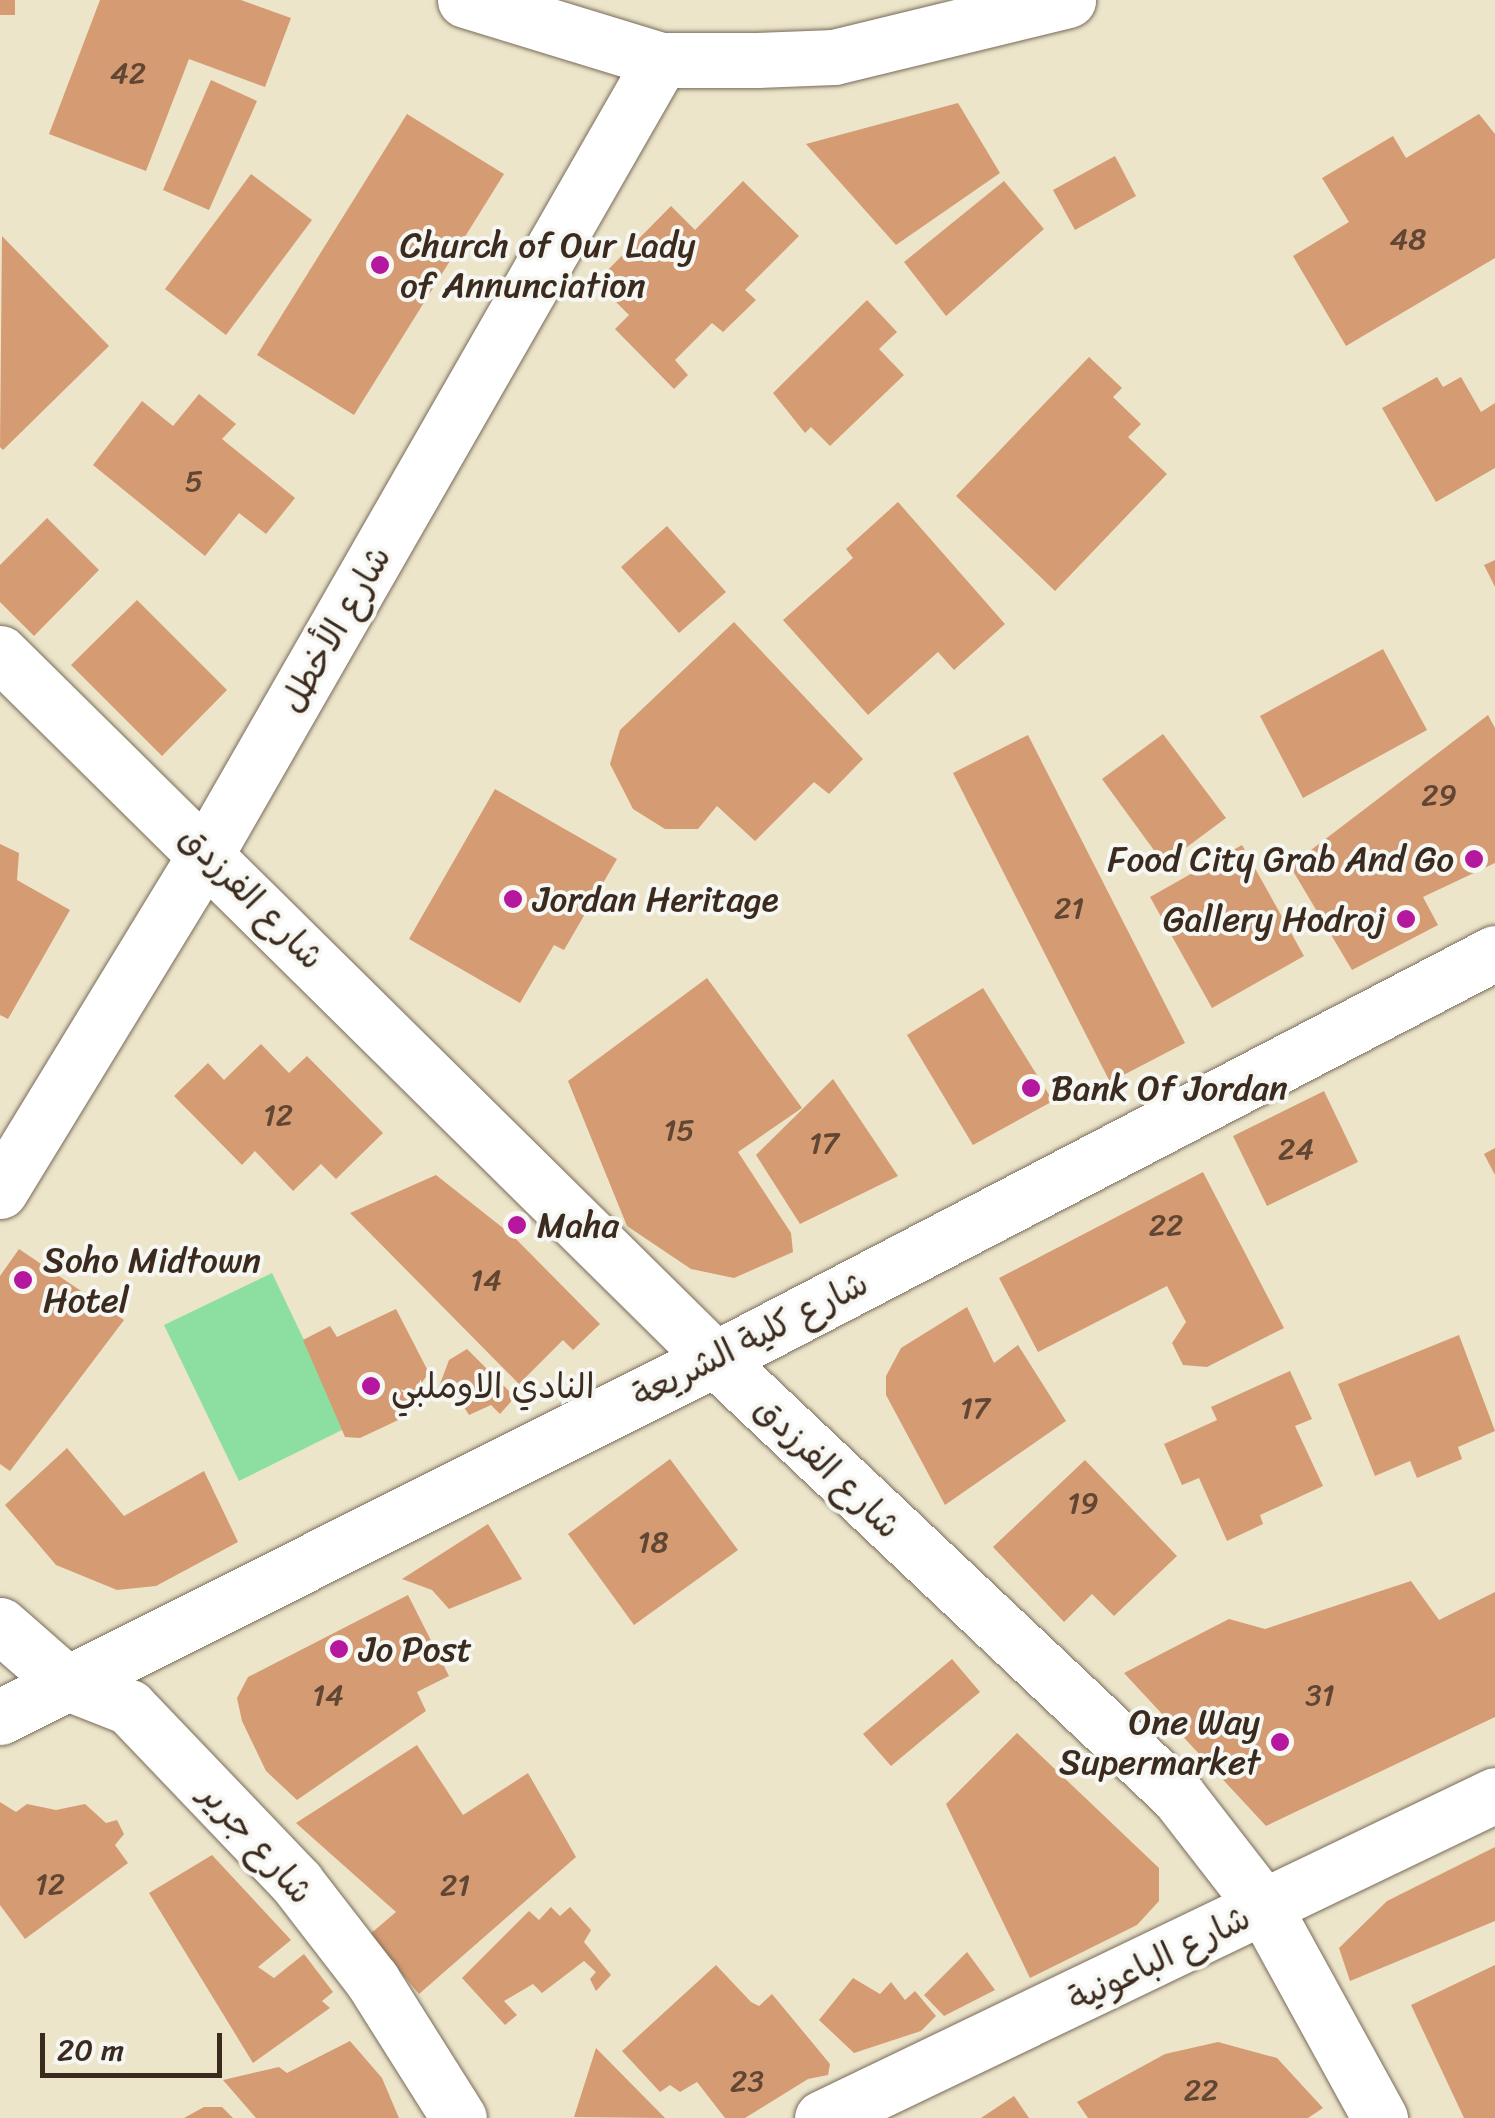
<!DOCTYPE html>
<meta charset="utf-8">
<style>
body{margin:0}
#map{position:relative;width:1495px;height:2118px;overflow:hidden;background:#ece5ca;font-family:Sriracha,"Playpen Sans Arabic",sans-serif}
div>[style]{position:absolute}
[style*='--x']{left:calc(var(--x)*1px);top:calc(var(--y)*1px);width:calc(var(--w)*1px);rotate:calc(var(--a)*1deg)}
.green>*{inset:0;background:#8cdfa0}
.building>*{inset:0;background:#d59c74}
.roads{filter:drop-shadow(0 0 2px #796b5a) drop-shadow(0 0 2px #796b5a)}
.minor>*{height:55px;margin:-27.5px;padding:0 27.5px;transform-origin:27.5px;border-radius:27.5px;background:#fff}
.tertiary>*{height:55px;margin:-27.5px;padding:0 27.5px;transform-origin:27.5px;border-radius:27.5px;background:#fff}
.dots>*{width:28px;height:28px;translate:-50% -50%;box-sizing:border-box;border:5px solid #f6f6f2;border-radius:50%}
span{translate:-50% -50%;white-space:nowrap;text-align:center;line-height:1.15;-webkit-text-stroke:8px #f6f6f2;paint-order:stroke}
.number-label{font-size:30px;color:#624634}
.number-label span{-webkit-text-stroke-width:0}
.poi-label{font-size:35px;color:#3b2a1e}
.left{translate:0 -50%;text-align:left}
.right{translate:-100% -50%;text-align:right}
.street-label{font-size:35px;color:#3b2a1e}
.scale{position:absolute;left:40px;top:2033px;width:182px;height:45px;box-sizing:border-box;border:5px solid #3b2a1e;border-top:0;padding-left:12px;font-size:30px;line-height:35px;white-space:nowrap;color:#3b2a1e;-webkit-text-stroke:8px #f6f6f2;paint-order:stroke}
</style>
<div id="map">
<div class="green">
<i style="clip-path:polygon(272px 1273px,346px 1428px,239px 1481px,164px 1325px)"></i>
</div>
<div class="building">
<i style="clip-path:polygon(0 0,15px 0,15px 15px,0 15px)"></i>
<i style="clip-path:polygon(100px 0,241px 0,291px 18px,265px 87px,189px 59px,146px 171px,49px 134px)"></i>
<i style="clip-path:polygon(211px 80px,257px 101px,209px 210px,163px 190px)"></i>
<i style="clip-path:polygon(958px 103px,1000px 173px,896px 245px,806px 144px)"></i>
<i style="clip-path:polygon(407px 114px,504px 174px,354px 415px,257px 355px)"></i>
<i style="clip-path:polygon(1479px 114px,1495px 134px,1495px 258px,1346px 346px,1293px 256px,1349px 222px,1322px 178px,1393px 136px,1406px 158px)"></i>
<i style="clip-path:polygon(1115px 156px,1136px 196px,1075px 230px,1053px 190px)"></i>
<i style="clip-path:polygon(251px 174px,312px 220px,226px 335px,165px 289px)"></i>
<i style="clip-path:polygon(743px 181px,799px 236px,745px 290px,756px 300px,723px 332px,712px 323px,675px 360px,688px 375px,674px 389px,615px 329px,629px 315px,596px 282px,671px 206px,695px 230px)"></i>
<i style="clip-path:polygon(1004px 181px,1044px 229px,946px 316px,904px 262px)"></i>
<i style="clip-path:polygon(2px 236px,109px 346px,3px 450px,0 447px)"></i>
<i style="clip-path:polygon(867px 300px,897px 332px,879px 349px,904px 375px,830px 446px,811px 427px,805px 433px,773px 393px)"></i>
<i style="clip-path:polygon(1089px 357px,1122px 388px,1113px 397px,1141px 424px,1128px 437px,1167px 474px,1055px 591px,956px 496px)"></i>
<i style="clip-path:polygon(1437px 377px,1443px 387px,1461px 377px,1481px 412px,1495px 403px,1495px 468px,1436px 502px,1382px 408px)"></i>
<i style="clip-path:polygon(199px 394px,236px 424px,222px 439px,295px 498px,266px 534px,239px 513px,205px 556px,93px 465px,142px 401px,173px 426px)"></i>
<i style="clip-path:polygon(898px 502px,1005px 624px,954px 670px,938px 652px,868px 715px,783px 620px,853px 558px,846px 549px)"></i>
<i style="clip-path:polygon(47px 518px,99px 570px,34px 636px,0 602px,0 565px)"></i>
<i style="clip-path:polygon(667px 526px,726px 592px,679px 633px,621px 567px)"></i>
<i style="clip-path:polygon(1495px 560px,1495px 587px,1484px 565px)"></i>
<i style="clip-path:polygon(137px 600px,227px 690px,162px 756px,71px 665px)"></i>
<i style="clip-path:polygon(734px 622px,863px 759px,829px 794px,814px 782px,755px 841px,717px 806px,698px 829px,665px 829px,633px 809px,610px 764px,620px 730px)"></i>
<i style="clip-path:polygon(1383px 649px,1427px 730px,1303px 798px,1260px 716px)"></i>
<i style="clip-path:polygon(1488px 715px,1495px 728px,1495px 863px,1423px 897px,1438px 925px,1352px 970px,1290px 866px)"></i>
<i style="clip-path:polygon(1163px 734px,1226px 818px,1164px 864px,1102px 779px)"></i>
<i style="clip-path:polygon(1028px 735px,1185px 1043px,1110px 1082px,953px 773px)"></i>
<i style="clip-path:polygon(495px 789px,617px 859px,564px 950px,554px 945px,520px 1003px,409px 939px)"></i>
<i style="clip-path:polygon(0 844px,19px 853px,17px 880px,70px 910px,8px 1019px,0 1015px)"></i>
<i style="clip-path:polygon(1242px 845px,1304px 956px,1212px 1008px,1150px 897px)"></i>
<i style="clip-path:polygon(707px 978px,802px 1108px,738px 1152px,791px 1233px,793px 1252px,734px 1278px,691px 1269px,627px 1226px,568px 1081px)"></i>
<i style="clip-path:polygon(983px 988px,1053px 1101px,973px 1145px,907px 1035px)"></i>
<i style="clip-path:polygon(261px 1044px,289px 1073px,307px 1056px,383px 1133px,336px 1179px,321px 1164px,293px 1191px,255px 1151px,242px 1165px,174px 1096px,208px 1063px,224px 1080px)"></i>
<i style="clip-path:polygon(833px 1079px,898px 1176px,800px 1224px,756px 1155px)"></i>
<i style="clip-path:polygon(1324px 1091px,1358px 1162px,1267px 1206px,1233px 1136px)"></i>
<i style="clip-path:polygon(1495px 1148px,1495px 1175px,1484px 1154px)"></i>
<i style="clip-path:polygon(1203px 1172px,1284px 1328px,1207px 1367px,1183px 1365px,1172px 1343px,1186px 1322px,1167px 1286px,1038px 1352px,999px 1278px)"></i>
<i style="clip-path:polygon(436px 1175px,512px 1235px,600px 1324px,573px 1350px,563px 1340px,519px 1384px,350px 1213px)"></i>
<i style="clip-path:polygon(19px 1249px,124px 1320px,10px 1471px,0 1464px,0 1276px)"></i>
<i style="clip-path:polygon(967px 1307px,994px 1363px,1018px 1345px,1066px 1421px,945px 1505px,886px 1395px,886px 1376px,901px 1348px)"></i>
<i style="clip-path:polygon(396px 1309px,429px 1373px,409px 1399px,409px 1415px,360px 1438px,345px 1437px,303px 1340px,330px 1326px,337px 1337px)"></i>
<i style="clip-path:polygon(1459px 1335px,1495px 1431px,1458px 1447px,1462px 1459px,1417px 1478px,1410px 1461px,1375px 1476px,1338px 1384px)"></i>
<i style="clip-path:polygon(467px 1349px,515px 1397px,500px 1414px,491px 1405px,469px 1415px,454px 1391px,437px 1392px,449px 1360px)"></i>
<i style="clip-path:polygon(1290px 1371px,1312px 1419px,1295px 1426px,1323px 1486px,1260px 1515px,1263px 1524px,1227px 1541px,1199px 1478px,1182px 1485px,1164px 1444px,1217px 1420px,1211px 1407px)"></i>
<i style="clip-path:polygon(67px 1448px,124px 1516px,204px 1471px,238px 1542px,156px 1586px,117px 1590px,56px 1565px,5px 1505px)"></i>
<i style="clip-path:polygon(670px 1459px,738px 1550px,634px 1625px,568px 1534px)"></i>
<i style="clip-path:polygon(1085px 1460px,1177px 1556px,1114px 1616px,1092px 1594px,1064px 1622px,993px 1547px)"></i>
<i style="clip-path:polygon(488px 1524px,522px 1579px,449px 1609px,432px 1590px,402px 1579px)"></i>
<i style="clip-path:polygon(1411px 1581px,1439px 1620px,1495px 1592px,1495px 1717px,1266px 1826px,1124px 1673px,1229px 1619px,1265px 1629px)"></i>
<i style="clip-path:polygon(408px 1595px,449px 1676px,417px 1692px,426px 1711px,297px 1800px,266px 1771px,242px 1721px,237px 1698px,248px 1677px)"></i>
<i style="clip-path:polygon(952px 1659px,980px 1692px,891px 1766px,863px 1734px)"></i>
<i style="clip-path:polygon(1017px 1733px,1159px 1868px,1159px 1901px,1137px 1925px,1030px 1978px,946px 1804px)"></i>
<i style="clip-path:polygon(417px 1745px,463px 1815px,528px 1773px,576px 1857px,419px 1994px,369px 1935px,396px 1912px,296px 1823px)"></i>
<i style="clip-path:polygon(0 1802px,16px 1812px,27px 1804px,56px 1810px,85px 1804px,106px 1823px,117px 1820px,124px 1834px,115px 1845px,128px 1863px,25px 1939px,0 1905px)"></i>
<i style="clip-path:polygon(1495px 1847px,1495px 1921px,1350px 1981px,1339px 1948px,1387px 1901px)"></i>
<i style="clip-path:polygon(212px 1855px,291px 1940px,258px 1967px,274px 1978px,304px 1954px,333px 1992px,322px 2001px,330px 2008px,253px 2063px,149px 1893px)"></i>
<i style="clip-path:polygon(551px 1907px,560px 1916px,570px 1907px,591px 1930px,584px 1942px,611px 1975px,596px 1991px,590px 1979px,596px 1972px,584px 1961px,542px 1993px,533px 1984px,504px 2001px,517px 2015px,505px 2025px,462px 1978px,529px 1911px,539px 1920px)"></i>
<i style="clip-path:polygon(967px 1952px,995px 1990px,944px 2016px,924px 1995px)"></i>
<i style="clip-path:polygon(716px 1965px,751px 2002px,759px 2006px,772px 1994px,830px 2064px,828px 2075px,808px 2079px,745px 2118px,725px 2118px,697px 2082px,680px 2092px,670px 2085px,660px 2092px,622px 2051px)"></i>
<i style="clip-path:polygon(1495px 1965px,1495px 2118px,1464px 2118px,1411px 2005px)"></i>
<i style="clip-path:polygon(853px 1978px,880px 1994px,891px 1982px,905px 2000px,915px 1991px,936px 2016px,921px 2031px,854px 2053px,819px 2020px)"></i>
<i style="clip-path:polygon(350px 2041px,382px 2078px,399px 2118px,256px 2118px,223px 2080px,279px 2067px,287px 2073px)"></i>
<i style="clip-path:polygon(1218px 2042px,1277px 2058px,1323px 2108px,1308px 2118px,1088px 2118px,1077px 2102px,1165px 2054px)"></i>
<i style="clip-path:polygon(596px 2048px,665px 2118px,574px 2117px)"></i>
<i style="clip-path:polygon(1014px 2096px,1029px 2118px,981px 2118px)"></i>
<i style="clip-path:polygon(204px 2107px,222px 2107px,233px 2118px,184px 2118px)"></i>
</div>
<div class="roads">
<div class="minor">
<i style="--x:0;--y:653;--w:1005;--a:44.64"></i>
<i style="--x:715;--y:1359;--w:637;--a:43.35"></i>
<i style="--x:1178;--y:1796;--w:140;--a:52.2"></i>
<i style="--x:1264;--y:1907;--w:241;--a:61.2"></i>
<i style="--x:0;--y:1191;--w:397;--a:-58.6"></i>
<i style="--x:207;--y:852;--w:913;--a:-60.18"></i>
<i style="--x:0;--y:1625;--w:86;--a:41.2"></i>
<i style="--x:65;--y:1682;--w:69;--a:21.3"></i>
<i style="--x:129;--y:1707;--w:243;--a:46.3"></i>
<i style="--x:297;--y:1883;--w:123;--a:52.3"></i>
<i style="--x:372;--y:1980;--w:163;--a:57.8"></i>
</div>
<div class="tertiary">
<i style="--x:465;--y:0;--w:205;--a:17"></i>
<i style="--x:661;--y:60;--w:96;--a:0"></i>
<i style="--x:757;--y:60;--w:77;--a:-2.2"></i>
<i style="--x:834;--y:57;--w:241;--a:-13.7"></i>
<i style="--x:0;--y:1717;--w:800;--a:-26.6"></i>
<i style="--x:715;--y:1359;--w:879;--a:-27.5"></i>
<i style="--x:822;--y:2118;--w:746;--a:-25.64"></i>
</div>
</div>
<div class="dots">
<i style="left:380px;top:265px;background:#b5179e"></i>
<i style="left:1474px;top:859px;background:#b5179e"></i>
<i style="left:513px;top:899px;background:#b5179e"></i>
<i style="left:1406px;top:919px;background:#b5179e"></i>
<i style="left:1031px;top:1088px;background:#b5179e"></i>
<i style="left:517px;top:1225px;background:#b5179e"></i>
<i style="left:23px;top:1280px;background:#b5179e"></i>
<i style="left:371px;top:1386px;background:#b5179e"></i>
<i style="left:339px;top:1649px;background:#b5179e"></i>
<i style="left:1280px;top:1742px;background:#b5179e"></i>
</div>
<div class="number-label">
<span style="left:128px;top:73px">42</span>
<span style="left:1408px;top:239px">48</span>
<span style="left:194px;top:481px">5</span>
<span style="left:1439px;top:795px">29</span>
<span style="left:1069px;top:908px">21</span>
<span style="left:278px;top:1115px">12</span>
<span style="left:679px;top:1130px">15</span>
<span style="left:824px;top:1143px">17</span>
<span style="left:1296px;top:1149px">24</span>
<span style="left:1166px;top:1225px">22</span>
<span style="left:486px;top:1280px">14</span>
<span style="left:975px;top:1408px">17</span>
<span style="left:1083px;top:1503px">19</span>
<span style="left:653px;top:1542px">18</span>
<span style="left:328px;top:1695px">14</span>
<span style="left:1320px;top:1695px">31</span>
<span style="left:50px;top:1884px">12</span>
<span style="left:455px;top:1885px">21</span>
<span style="left:747px;top:2081px">23</span>
<span style="left:1201px;top:2090px">22</span>
</div>
<div class="poi-label">
<span class="left" style="left:400px;top:265px">Church of Our Lady<br>of Annunciation</span>
<span class="right" style="left:1454px;top:859px">Food City Grab And Go</span>
<span class="left" style="left:533px;top:899px">Jordan Heritage</span>
<span class="right" style="left:1386px;top:919px">Gallery Hodroj</span>
<span class="left" style="left:1051px;top:1088px">Bank Of Jordan</span>
<span class="left" style="left:537px;top:1225px">Maha</span>
<span class="left" style="left:43px;top:1280px">Soho Midtown<br>Hotel</span>
<span class="left" style="left:391px;top:1386px">النادي الاوملبي</span>
<span class="left" style="left:359px;top:1649px">Jo Post</span>
<span class="right" style="left:1260px;top:1742px">One Way<br>Supermarket</span>
</div>
<div class="street-label">
<span style="left:335px;top:629px;rotate:-60deg">شارع الأخطل</span>
<span style="left:252px;top:897px;rotate:45deg">شارع الفرزدق</span>
<span style="left:750px;top:1339px;rotate:-27deg">شارع كلية الشريعة</span>
<span style="left:828px;top:1467px;rotate:44deg">شارع الفرزدق</span>
<span style="left:257px;top:1843px;rotate:48deg">شارع جرير</span>
<span style="left:1159px;top:1958px;rotate:-26deg">شارع الباعونية</span>
</div>
<div class="scale">20 m</div>
</div>
